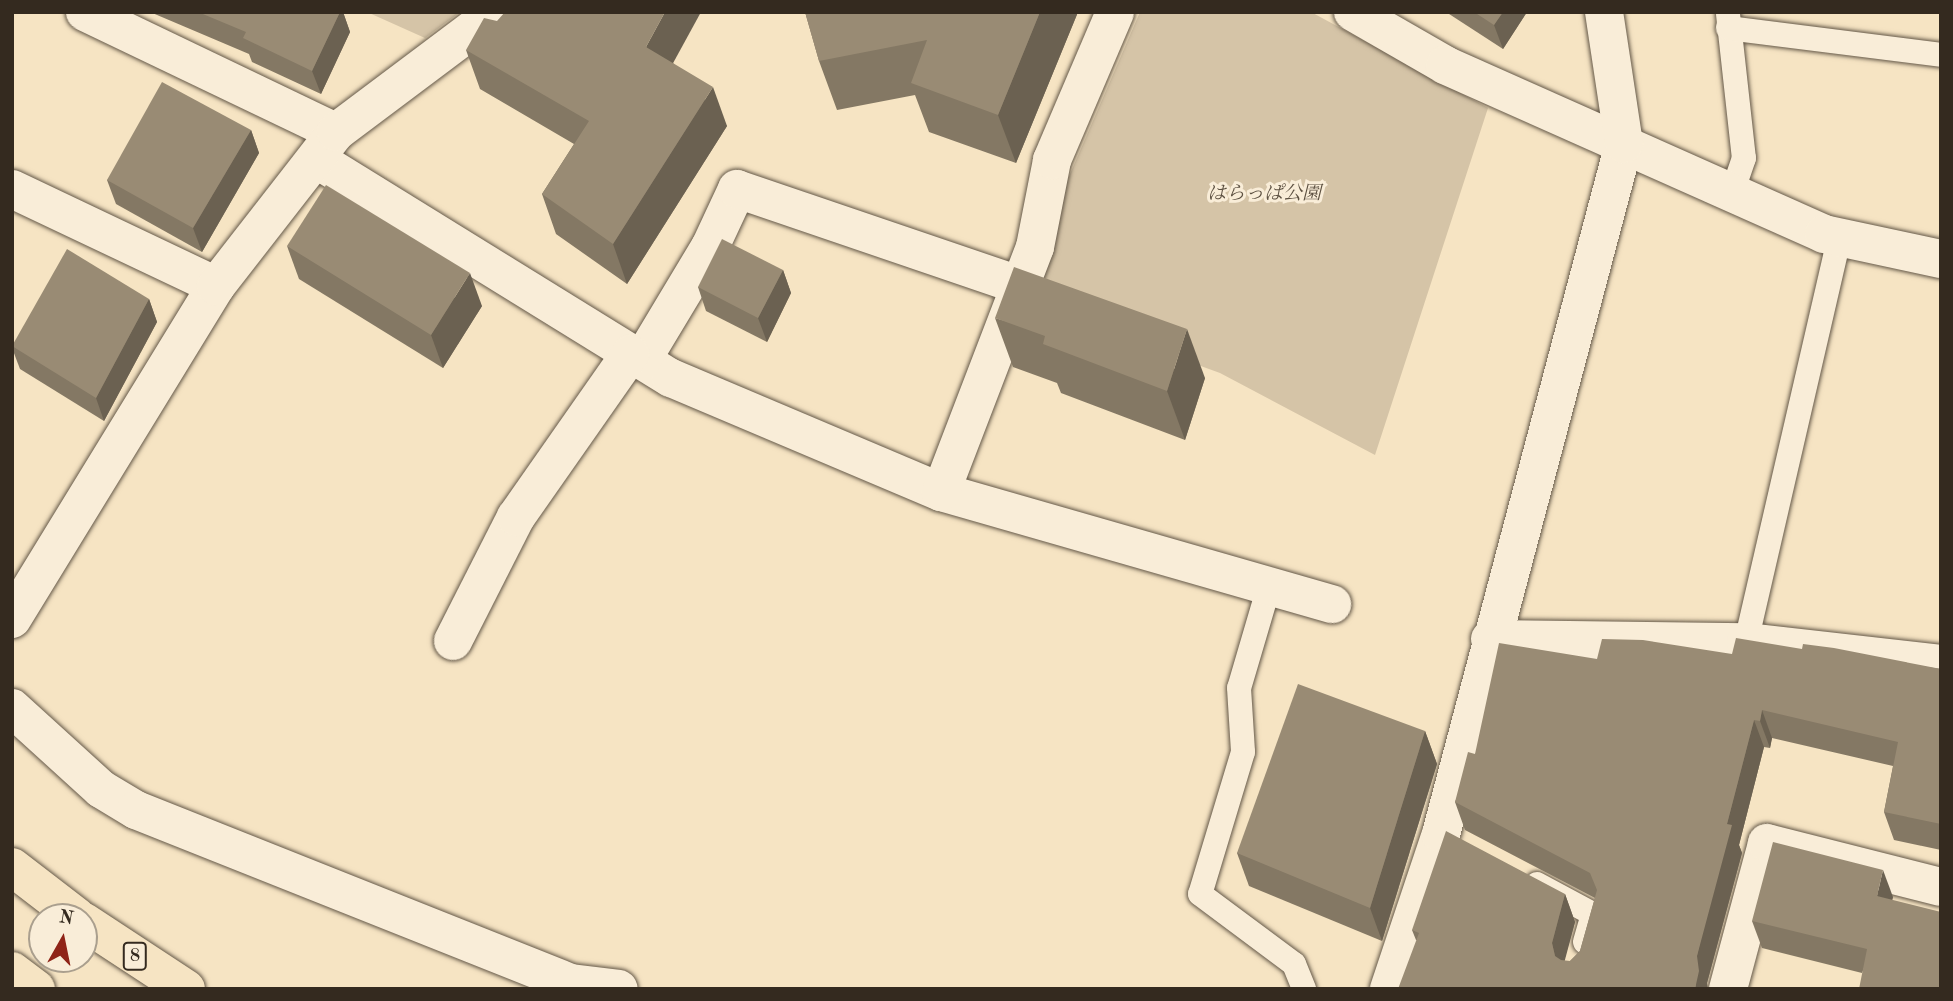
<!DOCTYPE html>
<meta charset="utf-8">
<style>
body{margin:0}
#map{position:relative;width:1953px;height:1001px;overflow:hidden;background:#f6e4c3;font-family:"Old Standard TT","Noto Serif JP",serif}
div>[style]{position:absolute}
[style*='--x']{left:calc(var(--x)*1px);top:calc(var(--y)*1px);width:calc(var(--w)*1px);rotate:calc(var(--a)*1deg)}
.green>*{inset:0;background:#d5c4a7}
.roads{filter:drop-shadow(0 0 2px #645848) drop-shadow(0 0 2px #645848)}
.service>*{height:24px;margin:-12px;padding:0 12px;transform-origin:12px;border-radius:12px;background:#f9edd8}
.minor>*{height:38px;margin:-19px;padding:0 19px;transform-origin:19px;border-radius:19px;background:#f9edd8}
.primary>*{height:38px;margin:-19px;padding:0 19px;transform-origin:19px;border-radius:19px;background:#f6e4c3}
.wall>*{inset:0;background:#847864}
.shaded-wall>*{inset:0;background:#6b6151}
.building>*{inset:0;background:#998b74}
span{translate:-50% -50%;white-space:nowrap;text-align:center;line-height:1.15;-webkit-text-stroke:6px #f9edd8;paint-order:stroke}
.shield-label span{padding:2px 5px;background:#f9edd8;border:2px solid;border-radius:5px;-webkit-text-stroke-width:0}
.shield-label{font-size:18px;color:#342a1f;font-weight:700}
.park-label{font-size:19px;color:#5c5041;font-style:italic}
.frame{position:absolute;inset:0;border:14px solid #342a1f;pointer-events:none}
.north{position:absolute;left:28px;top:903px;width:70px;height:70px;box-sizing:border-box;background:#f9edd8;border:2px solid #aa9f8e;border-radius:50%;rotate:9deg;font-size:19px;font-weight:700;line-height:28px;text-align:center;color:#342a1f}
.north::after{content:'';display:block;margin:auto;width:24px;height:32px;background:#8f2418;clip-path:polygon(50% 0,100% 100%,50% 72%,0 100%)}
</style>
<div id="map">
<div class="green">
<i style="clip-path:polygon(367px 12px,460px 12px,425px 38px)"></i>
<i style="clip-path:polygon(1140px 12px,1311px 12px,1488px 108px,1375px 455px,1220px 373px,1033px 305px,1064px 188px)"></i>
</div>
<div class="roads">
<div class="service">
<i style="--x:1728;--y:14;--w:145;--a:83.7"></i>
<i style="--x:1744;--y:158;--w:36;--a:109"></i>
<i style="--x:1728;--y:28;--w:215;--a:7.2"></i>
<i style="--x:1270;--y:583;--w:109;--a:106.4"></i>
<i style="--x:1239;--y:688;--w:64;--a:86.4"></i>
<i style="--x:1243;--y:752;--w:148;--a:106.8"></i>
<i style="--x:1200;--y:894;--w:117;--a:36.7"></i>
<i style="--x:1294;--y:964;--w:27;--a:68"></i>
<i style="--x:1746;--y:642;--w:415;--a:-77"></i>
<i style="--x:1537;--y:884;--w:64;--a:28.2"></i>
<i style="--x:1593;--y:914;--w:29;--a:106"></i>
</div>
<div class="minor">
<i style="--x:85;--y:12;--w:278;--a:25.6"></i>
<i style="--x:1353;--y:12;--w:106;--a:29.9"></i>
<i style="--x:1445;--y:65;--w:415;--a:24"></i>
<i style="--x:1824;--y:234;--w:120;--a:12.1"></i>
<i style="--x:316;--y:159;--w:417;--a:31.7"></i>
<i style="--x:671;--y:378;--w:293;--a:22.9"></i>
<i style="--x:941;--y:492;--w:407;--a:16"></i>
<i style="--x:12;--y:189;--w:226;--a:25.4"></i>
<i style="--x:642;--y:360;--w:132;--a:-59"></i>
<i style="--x:710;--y:247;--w:64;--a:-65"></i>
<i style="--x:737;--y:189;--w:298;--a:18.8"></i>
<i style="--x:941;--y:492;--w:262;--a:-69"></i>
<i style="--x:1035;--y:247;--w:89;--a:-78.9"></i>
<i style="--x:1052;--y:160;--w:161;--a:-66.9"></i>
<i style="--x:12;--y:619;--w:391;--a:-58.5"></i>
<i style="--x:216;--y:286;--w:195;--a:-52.1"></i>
<i style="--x:336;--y:132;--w:200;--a:-36.9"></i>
<i style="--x:1490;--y:639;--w:256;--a:0.7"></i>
<i style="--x:1746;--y:642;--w:196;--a:6.4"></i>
<i style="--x:453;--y:641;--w:139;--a:-63.1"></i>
<i style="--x:516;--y:517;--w:199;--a:-55"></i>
<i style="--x:12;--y:708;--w:120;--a:42.3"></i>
<i style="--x:101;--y:789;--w:41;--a:31"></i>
<i style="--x:136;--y:810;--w:468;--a:21.7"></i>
<i style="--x:571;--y:983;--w:48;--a:7.1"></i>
<i style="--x:1389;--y:989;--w:163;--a:-71.5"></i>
<i style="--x:1441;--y:834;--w:714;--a:-75.15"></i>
<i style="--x:1624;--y:144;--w:134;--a:-98.6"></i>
<i style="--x:1728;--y:989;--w:151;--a:-75"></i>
<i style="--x:1767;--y:843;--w:179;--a:14.2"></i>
</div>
<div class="primary">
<i style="--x:12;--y:867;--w:82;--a:37.6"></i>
<i style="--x:84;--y:922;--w:122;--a:33.3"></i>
<i style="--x:12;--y:971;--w:30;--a:37"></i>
</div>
</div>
<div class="wall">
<i style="clip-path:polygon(150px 12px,343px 12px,350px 32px,321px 94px,252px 62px,249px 54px)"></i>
<i style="clip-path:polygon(805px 12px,1078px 12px,1016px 163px,929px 132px,915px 95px,837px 110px,819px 61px)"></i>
<i style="clip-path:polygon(1446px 12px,1527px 12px,1503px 49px)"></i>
<i style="clip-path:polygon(466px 50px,673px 63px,727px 126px,627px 284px,556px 234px,542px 194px,574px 144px,480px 89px)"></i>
<i style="clip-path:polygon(251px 130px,259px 153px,202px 252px,116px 204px,107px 180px)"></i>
<i style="clip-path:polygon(287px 246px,482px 306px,443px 368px,299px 279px)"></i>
<i style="clip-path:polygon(783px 270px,791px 293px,767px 342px,706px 311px,698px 287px)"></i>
<i style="clip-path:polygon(149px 299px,157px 322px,104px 421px,20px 369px,12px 348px,12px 344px)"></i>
<i style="clip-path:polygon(995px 318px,1205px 378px,1185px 440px,1061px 393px,1057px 383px,1013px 367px)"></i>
<i style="clip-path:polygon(1802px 649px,1941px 669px,1941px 850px,1894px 840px,1884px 812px,1893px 766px,1772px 738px,1770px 748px,1764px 747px,1739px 845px,1742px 853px,1707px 983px,1416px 940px,1412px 930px,1565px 894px,1575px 922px,1564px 961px,1570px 961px,1580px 951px,1595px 898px,1465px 830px,1455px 802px,1475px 754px,1597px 659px,1732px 654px)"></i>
<i style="clip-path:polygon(1425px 731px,1437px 764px,1382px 941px,1249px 886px,1237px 853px)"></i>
<i style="clip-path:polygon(1893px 897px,1862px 973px,1762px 948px,1752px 921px)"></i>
</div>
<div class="shaded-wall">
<i style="clip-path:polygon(340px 12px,343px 12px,350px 32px,321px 94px,312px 71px)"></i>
<i style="clip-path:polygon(665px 12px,701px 12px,660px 87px,646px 47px)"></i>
<i style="clip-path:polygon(1040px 12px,1078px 12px,1016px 163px,998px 115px)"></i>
<i style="clip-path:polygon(1503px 12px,1527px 12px,1503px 49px,1494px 25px)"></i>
<i style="clip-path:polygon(713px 87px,727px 126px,627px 284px,613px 244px)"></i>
<i style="clip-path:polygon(251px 130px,259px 153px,202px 252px,193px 228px)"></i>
<i style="clip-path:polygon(783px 270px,791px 293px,767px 342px,758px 318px)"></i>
<i style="clip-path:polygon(470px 273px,482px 306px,443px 368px,431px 335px)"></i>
<i style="clip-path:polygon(149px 299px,157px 322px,104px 421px,96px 398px)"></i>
<i style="clip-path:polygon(1187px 329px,1205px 378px,1185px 440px,1167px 391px)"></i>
<i style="clip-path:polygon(1762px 710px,1772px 738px,1770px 748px,1760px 721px)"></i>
<i style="clip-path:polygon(1754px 720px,1764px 747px,1739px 845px,1742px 853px,1707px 983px,1708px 989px,1695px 989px,1697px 956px,1727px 824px)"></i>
<i style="clip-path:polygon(1425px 731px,1437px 764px,1382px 941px,1370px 908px)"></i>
<i style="clip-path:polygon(1883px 870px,1893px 897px,1887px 924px,1877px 896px)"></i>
<i style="clip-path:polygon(1565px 894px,1575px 922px,1562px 971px,1555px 956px,1552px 943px)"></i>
</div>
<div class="building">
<i style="clip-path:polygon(198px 12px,340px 12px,312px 71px,243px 38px,246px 32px)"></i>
<i style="clip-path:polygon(505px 12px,665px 12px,646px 47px,713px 87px,613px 244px,542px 194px,589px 121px,466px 50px,484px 18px,497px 21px)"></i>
<i style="clip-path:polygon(805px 12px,1040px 12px,998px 115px,911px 83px,927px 40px,819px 61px)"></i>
<i style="clip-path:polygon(1474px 12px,1503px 12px,1494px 25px)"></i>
<i style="clip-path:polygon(162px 82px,251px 130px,193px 228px,107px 180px)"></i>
<i style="clip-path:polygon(326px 185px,470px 273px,431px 335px,287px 246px)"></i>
<i style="clip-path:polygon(722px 239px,783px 270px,758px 318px,698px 287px)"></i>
<i style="clip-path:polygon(67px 249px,149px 299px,96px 398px,12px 346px)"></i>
<i style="clip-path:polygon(1014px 267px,1187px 329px,1167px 391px,1043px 344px,1045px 336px,995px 318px)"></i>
<i style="clip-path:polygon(1736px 638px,1802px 649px,1803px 644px,1834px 648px,1941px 669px,1941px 824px,1884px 812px,1898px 742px,1762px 710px,1760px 721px,1754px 720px,1727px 824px,1732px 825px,1697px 956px,1699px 971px,1695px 989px,1398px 989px,1419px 933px,1412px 930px,1446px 831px,1565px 894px,1552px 943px,1555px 956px,1561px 960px,1570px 961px,1580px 951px,1597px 890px,1590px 873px,1455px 802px,1468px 752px,1475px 754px,1499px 643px,1597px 659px,1602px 639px,1643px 640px,1732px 654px)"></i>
<i style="clip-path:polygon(1298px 684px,1425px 731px,1370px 908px,1237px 853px)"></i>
<i style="clip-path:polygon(1773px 842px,1883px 870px,1877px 896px,1941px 912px,1941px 989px,1859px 989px,1867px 949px,1752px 921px)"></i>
</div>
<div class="shield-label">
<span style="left:135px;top:956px">8</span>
</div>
<div class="park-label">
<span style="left:1264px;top:195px">はらっぱ公園</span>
</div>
<div class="frame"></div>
<div class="north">N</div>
</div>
